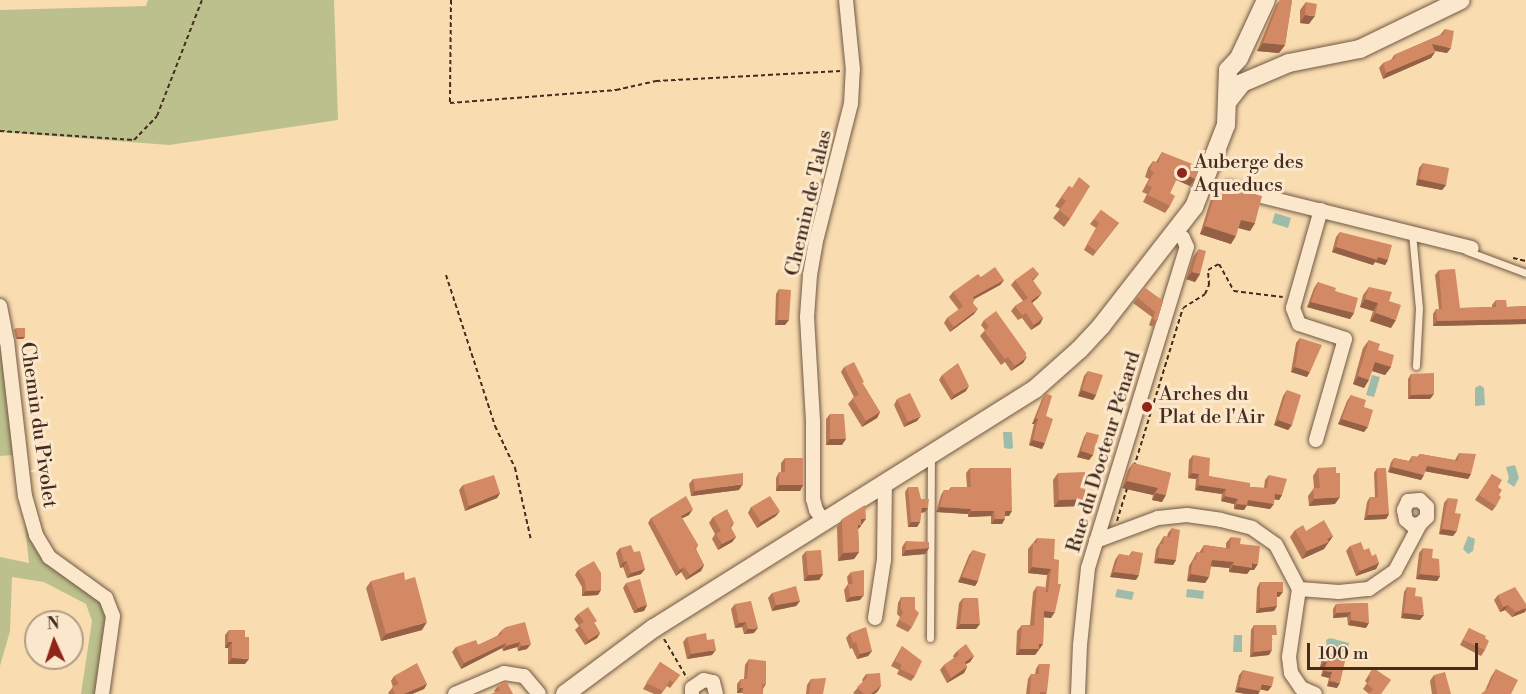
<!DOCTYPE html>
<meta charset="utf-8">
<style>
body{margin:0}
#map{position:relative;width:1526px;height:694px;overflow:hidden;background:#f9dcb0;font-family:"Libre Bodoni",serif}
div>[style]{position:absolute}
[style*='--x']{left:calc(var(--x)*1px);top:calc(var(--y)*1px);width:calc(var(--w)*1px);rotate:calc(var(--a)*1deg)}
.green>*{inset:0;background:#bcc08c}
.water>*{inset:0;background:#9ebcab}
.path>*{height:2px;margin-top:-1px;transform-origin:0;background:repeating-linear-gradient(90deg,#442c20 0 4.5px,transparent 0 7.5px)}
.roads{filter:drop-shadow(0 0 2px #715844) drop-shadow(0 0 2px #715844)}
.lane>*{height:7px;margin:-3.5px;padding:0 3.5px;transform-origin:3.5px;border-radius:3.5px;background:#fbe8cc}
.street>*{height:14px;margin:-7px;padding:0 7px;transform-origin:7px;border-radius:7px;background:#fbe8cc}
.secondary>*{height:18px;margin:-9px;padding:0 9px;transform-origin:9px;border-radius:9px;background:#fbe8cc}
.wall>*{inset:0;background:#b57756}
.shaded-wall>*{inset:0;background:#946146}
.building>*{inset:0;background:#d38a64}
.dots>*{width:16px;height:16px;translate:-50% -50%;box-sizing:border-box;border:3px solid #fbe8cc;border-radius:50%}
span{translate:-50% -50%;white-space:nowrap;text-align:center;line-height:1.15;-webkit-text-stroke:6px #fbe8cc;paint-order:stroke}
.poi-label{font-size:20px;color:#442c20}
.left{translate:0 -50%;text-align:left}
.street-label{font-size:20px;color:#442c20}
.north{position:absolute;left:24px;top:610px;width:60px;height:60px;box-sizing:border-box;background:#fbe8cc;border:2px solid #b29d87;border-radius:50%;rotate:357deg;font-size:16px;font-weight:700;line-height:24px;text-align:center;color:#442c20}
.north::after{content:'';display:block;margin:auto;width:21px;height:27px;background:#8f2418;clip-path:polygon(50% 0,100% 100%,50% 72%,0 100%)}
.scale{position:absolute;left:1307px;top:643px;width:171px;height:27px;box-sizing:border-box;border:3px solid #442c20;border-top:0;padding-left:8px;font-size:18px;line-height:21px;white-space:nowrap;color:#442c20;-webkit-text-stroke:4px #fbe8cc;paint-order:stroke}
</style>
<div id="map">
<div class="green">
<i style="clip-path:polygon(148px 0,334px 0,338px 120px,169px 145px,0 132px,0 10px,146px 6px)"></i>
<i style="clip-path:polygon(0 336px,4px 343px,13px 455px,0 456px)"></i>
<i style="clip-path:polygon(23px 508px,49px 557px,106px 598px,113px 616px,102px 694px,81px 694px,92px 621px,86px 604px,44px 582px,12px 577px,10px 631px,0 666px,0 557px,29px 563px)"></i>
</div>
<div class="water">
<i style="clip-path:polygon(1275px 213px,1291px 218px,1288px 228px,1272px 223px)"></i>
<i style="clip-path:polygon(1372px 375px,1380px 377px,1374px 397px,1366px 395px)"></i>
<i style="clip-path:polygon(1480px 385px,1484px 388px,1485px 405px,1475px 406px,1475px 388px)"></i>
<i style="clip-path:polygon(1003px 432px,1012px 432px,1013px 448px,1010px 449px,1004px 448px)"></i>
<i style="clip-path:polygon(1515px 465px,1519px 478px,1514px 487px,1507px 482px,1509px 478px,1506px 467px)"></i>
<i style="clip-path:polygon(1468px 536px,1475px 539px,1473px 551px,1468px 554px,1463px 549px)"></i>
<i style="clip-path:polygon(1117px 589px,1134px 592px,1132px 600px,1115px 597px)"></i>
<i style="clip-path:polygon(1187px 589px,1204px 591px,1203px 599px,1186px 597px)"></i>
<i style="clip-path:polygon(1234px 635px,1242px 635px,1242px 652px,1233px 652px)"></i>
<i style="clip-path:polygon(1330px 638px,1349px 643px,1347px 653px,1327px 648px,1326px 640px)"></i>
</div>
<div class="path">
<i style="--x:451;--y:0;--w:103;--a:90.6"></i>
<i style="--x:450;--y:103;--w:167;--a:-4.5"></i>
<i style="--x:616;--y:90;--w:41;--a:-12.7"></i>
<i style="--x:656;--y:81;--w:185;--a:-3.1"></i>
<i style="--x:0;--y:131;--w:134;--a:3.8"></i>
<i style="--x:134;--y:140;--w:33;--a:-46"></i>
<i style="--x:157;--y:116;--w:124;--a:-68.8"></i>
<i style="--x:1513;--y:258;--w:13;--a:13"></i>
<i style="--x:446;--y:275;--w:159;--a:72"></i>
<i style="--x:495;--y:426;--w:47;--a:64.5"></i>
<i style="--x:515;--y:468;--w:74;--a:77.5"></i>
<i style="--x:1134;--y:467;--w:166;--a:-72.9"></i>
<i style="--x:1183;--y:308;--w:26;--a:-32"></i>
<i style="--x:1205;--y:294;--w:10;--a:-66"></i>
<i style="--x:1209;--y:285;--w:15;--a:-94"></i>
<i style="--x:1208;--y:270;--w:13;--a:-29"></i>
<i style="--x:1219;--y:264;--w:31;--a:61"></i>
<i style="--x:1234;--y:291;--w:49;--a:7"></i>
<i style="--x:1117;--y:521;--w:37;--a:-73"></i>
<i style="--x:664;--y:639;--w:45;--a:59.5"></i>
</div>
<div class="roads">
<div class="lane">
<i style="--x:1412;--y:233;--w:75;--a:84.7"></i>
<i style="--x:1419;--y:308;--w:58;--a:93"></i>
<i style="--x:1467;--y:251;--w:63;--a:20.4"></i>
<i style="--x:930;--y:638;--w:181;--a:-89.7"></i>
</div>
<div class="street">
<i style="--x:1229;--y:188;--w:250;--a:13.9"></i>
<i style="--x:0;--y:306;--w:36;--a:79"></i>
<i style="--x:7;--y:341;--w:156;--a:83.4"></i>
<i style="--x:25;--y:496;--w:41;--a:74.2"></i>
<i style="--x:36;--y:535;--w:26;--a:59"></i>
<i style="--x:49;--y:557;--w:70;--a:35.7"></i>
<i style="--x:106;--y:598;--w:19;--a:69"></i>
<i style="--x:113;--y:616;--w:79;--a:98"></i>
<i style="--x:1316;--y:440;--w:105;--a:-74"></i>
<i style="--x:1345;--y:339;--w:48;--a:-161.9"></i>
<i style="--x:1299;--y:324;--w:17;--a:-111"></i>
<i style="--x:1293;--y:308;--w:102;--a:-74.1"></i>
<i style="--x:823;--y:520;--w:12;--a:-125"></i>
<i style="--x:816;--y:510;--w:11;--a:-105"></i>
<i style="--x:813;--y:499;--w:78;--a:-90"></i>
<i style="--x:813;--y:421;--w:104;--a:-93.3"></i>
<i style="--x:807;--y:317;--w:42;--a:-85.9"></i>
<i style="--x:810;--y:275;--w:39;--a:-80"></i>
<i style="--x:817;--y:237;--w:137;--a:-75.7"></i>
<i style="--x:851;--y:104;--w:34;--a:-87"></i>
<i style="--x:853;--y:70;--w:70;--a:-95.7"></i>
<i style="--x:1096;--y:541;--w:66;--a:-20.4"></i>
<i style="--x:1158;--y:518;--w:29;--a:-6"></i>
<i style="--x:1187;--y:515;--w:34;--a:8"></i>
<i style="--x:1221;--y:520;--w:32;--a:14"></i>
<i style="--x:1252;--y:528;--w:29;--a:35"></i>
<i style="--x:1276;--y:545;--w:50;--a:62.4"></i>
<i style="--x:1299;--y:589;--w:69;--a:98.4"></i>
<i style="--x:1289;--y:657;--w:16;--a:83"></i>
<i style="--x:1291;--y:673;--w:18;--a:56"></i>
<i style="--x:1301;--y:688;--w:15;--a:23"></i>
<i style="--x:1299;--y:589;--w:40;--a:4.3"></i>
<i style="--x:1339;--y:592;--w:30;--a:-6"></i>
<i style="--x:1369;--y:589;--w:32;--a:-35"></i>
<i style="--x:1395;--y:571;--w:53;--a:-62"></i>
<i style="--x:1420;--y:524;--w:10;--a:-45"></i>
<i style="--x:1427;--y:517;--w:10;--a:-90"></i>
<i style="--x:1427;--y:507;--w:10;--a:-135"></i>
<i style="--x:1420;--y:500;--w:12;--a:175"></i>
<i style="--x:1408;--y:501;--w:10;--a:114"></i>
<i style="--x:1404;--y:510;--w:10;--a:79"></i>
<i style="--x:1406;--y:520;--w:8;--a:40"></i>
<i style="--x:1412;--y:525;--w:8;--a:-7"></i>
<i style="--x:875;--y:618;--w:59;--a:-81.2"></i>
<i style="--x:884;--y:560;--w:78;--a:-89.3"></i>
<i style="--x:455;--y:694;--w:53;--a:-23.2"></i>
<i style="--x:504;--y:673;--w:20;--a:9"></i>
<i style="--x:524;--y:676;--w:23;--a:50"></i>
<i style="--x:692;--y:694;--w:6;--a:-90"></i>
<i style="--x:692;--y:688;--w:14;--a:-34"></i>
<i style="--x:704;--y:680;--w:9;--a:13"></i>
<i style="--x:713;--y:682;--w:12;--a:76"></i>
<i style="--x:1078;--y:694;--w:49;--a:-87.7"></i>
<i style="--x:1080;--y:645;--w:77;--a:-84.1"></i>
<i style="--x:1088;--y:568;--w:336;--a:-72.9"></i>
<i style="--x:1187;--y:247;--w:10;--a:-114"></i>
<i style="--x:1183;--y:238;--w:11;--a:-139"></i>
</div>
<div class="secondary">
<i style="--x:1228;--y:101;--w:23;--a:-52"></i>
<i style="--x:1242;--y:83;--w:51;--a:-23.1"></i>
<i style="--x:1289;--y:63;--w:72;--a:-11.2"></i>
<i style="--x:1360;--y:49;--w:112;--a:-25.9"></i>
<i style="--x:565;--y:694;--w:111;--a:-36.6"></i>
<i style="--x:654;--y:628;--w:450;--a:-32.1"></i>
<i style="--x:1035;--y:389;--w:59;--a:-41.6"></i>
<i style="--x:1079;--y:350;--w:34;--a:-47"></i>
<i style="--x:1102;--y:325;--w:150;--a:-52.1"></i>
<i style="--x:1194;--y:207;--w:88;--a:-68.7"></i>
<i style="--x:1226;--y:125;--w:55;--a:-87.9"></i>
<i style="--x:1228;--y:70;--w:16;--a:-47"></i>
<i style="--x:1239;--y:58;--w:64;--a:-65"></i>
</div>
</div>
<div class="wall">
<i style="clip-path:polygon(1280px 0,1292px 0,1285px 45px,1279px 53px,1257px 51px,1276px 5px)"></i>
<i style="clip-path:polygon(1306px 2px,1309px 24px,1300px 23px,1300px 10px)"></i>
<i style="clip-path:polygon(1445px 29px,1447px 53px,1434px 51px,1435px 52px,1431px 58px,1383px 79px,1379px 68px,1383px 63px,1391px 60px,1394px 55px,1440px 35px)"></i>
<i style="clip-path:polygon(1162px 152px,1195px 179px,1190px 186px,1176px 180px,1170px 193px,1170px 206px,1165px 213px,1143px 202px,1147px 194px,1142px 192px,1149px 179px,1145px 177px,1148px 168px,1153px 161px,1156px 162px)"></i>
<i style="clip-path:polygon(1423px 163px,1446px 185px,1442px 190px,1416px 185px,1419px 168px)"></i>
<i style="clip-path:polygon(1218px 184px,1255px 223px,1250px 231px,1238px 228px,1231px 244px,1200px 234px,1213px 192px)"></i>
<i style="clip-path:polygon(1069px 186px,1072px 188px,1070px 219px,1064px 227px,1053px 218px,1060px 209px,1055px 206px)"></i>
<i style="clip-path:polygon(1101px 210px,1119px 223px,1093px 256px,1084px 250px,1096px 228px,1090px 224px)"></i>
<i style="clip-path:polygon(1340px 232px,1388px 260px,1385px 265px,1375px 262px,1373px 265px,1332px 252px,1336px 237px)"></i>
<i style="clip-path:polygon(1199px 249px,1200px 274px,1195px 282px,1186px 279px,1193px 257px)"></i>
<i style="clip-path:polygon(1439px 270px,1460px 308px,1492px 307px,1492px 305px,1496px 300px,1507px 307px,1526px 306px,1526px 324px,1433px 326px,1433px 314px,1436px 309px,1439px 309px,1435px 275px)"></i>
<i style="clip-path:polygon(1039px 274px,1033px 281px,1038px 298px,1032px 303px,1043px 318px,1040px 324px,1031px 330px,1022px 318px,1018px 320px,1011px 311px,1015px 306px,1023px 301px,1011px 285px,1015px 280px)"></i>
<i style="clip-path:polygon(981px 277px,1004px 280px,1000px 285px,974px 299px,973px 303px,974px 314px,950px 332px,944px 323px,947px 318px,959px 310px,949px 297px,953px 292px)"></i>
<i style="clip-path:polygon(1318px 282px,1335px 291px,1354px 313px,1350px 319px,1307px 307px,1314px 288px)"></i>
<i style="clip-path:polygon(1369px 287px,1389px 301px,1391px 328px,1370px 321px,1373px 311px,1360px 307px,1363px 295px)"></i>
<i style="clip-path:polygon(1145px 288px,1163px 301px,1157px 321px,1153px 327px,1149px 325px,1152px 317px,1133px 303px)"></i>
<i style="clip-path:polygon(779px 289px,785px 325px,775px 325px,776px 294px)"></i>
<i style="clip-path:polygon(984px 320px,1026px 353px,1023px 363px,1011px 371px,1005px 362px,1001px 365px,980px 336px,985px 330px,981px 325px)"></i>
<i style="clip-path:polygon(16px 328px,23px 339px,16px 339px,14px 330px)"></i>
<i style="clip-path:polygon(1300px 338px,1307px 377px,1291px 372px,1296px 343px)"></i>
<i style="clip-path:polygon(1369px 340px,1391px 367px,1385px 375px,1372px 371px,1364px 388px,1353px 384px,1363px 348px)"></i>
<i style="clip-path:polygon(844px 367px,863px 384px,880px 412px,877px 418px,862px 427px,848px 404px,854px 397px,841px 372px)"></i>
<i style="clip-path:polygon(1088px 371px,1096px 395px,1093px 400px,1078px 396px,1084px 376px)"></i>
<i style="clip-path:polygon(1411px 374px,1430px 399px,1408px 399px,1408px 379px)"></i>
<i style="clip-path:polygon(942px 375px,966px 391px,951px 400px,939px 380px)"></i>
<i style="clip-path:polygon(1287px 390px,1292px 425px,1288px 430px,1274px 425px,1283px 396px)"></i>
<i style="clip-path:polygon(1046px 393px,1046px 416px,1042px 449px,1029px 445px,1034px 424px,1032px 424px,1042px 399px)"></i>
<i style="clip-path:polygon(1351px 395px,1364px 407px,1364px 432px,1338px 424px,1347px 401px)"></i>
<i style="clip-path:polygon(897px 399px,917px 421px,904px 427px,894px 405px)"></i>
<i style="clip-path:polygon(830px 414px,842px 445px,826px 445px,826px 419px)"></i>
<i style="clip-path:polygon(1087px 432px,1093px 455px,1089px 460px,1077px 457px,1084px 437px)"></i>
<i style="clip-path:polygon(1459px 453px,1471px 474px,1468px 479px,1425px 471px,1421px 480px,1388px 472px,1391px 462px,1394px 458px,1409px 461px,1412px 456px,1417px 457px,1420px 454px,1455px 460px)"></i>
<i style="clip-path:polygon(1193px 455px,1209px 476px,1250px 487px,1264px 488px,1265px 480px,1269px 475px,1282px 495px,1279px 500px,1274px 499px,1270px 509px,1247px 505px,1244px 510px,1234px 509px,1234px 504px,1221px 501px,1222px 494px,1195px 490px,1196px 479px,1188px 478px,1189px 460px)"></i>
<i style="clip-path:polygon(785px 458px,803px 485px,800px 491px,776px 491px,776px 478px,779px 472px,781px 472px,781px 463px)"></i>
<i style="clip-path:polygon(1133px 463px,1171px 473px,1162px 502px,1152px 500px,1153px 495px,1122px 488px,1128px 470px)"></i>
<i style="clip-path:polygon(970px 468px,1009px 516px,1005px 516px,1002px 524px,991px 524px,991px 516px,968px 517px,968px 514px,936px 512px,941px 495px,944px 490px,949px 490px,951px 487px,967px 487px,966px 473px)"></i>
<i style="clip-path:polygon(1318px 468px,1335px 504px,1309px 506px,1308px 496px,1314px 488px,1313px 476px)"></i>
<i style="clip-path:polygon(1377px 468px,1389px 514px,1386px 519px,1364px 520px,1367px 502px,1370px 497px,1375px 497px,1374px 473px)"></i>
<i style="clip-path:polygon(1058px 473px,1081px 506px,1054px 507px,1053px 480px)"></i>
<i style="clip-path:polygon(1492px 474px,1499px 495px,1496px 506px,1492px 511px,1475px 500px)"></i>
<i style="clip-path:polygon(693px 479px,739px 490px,691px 496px,689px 484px)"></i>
<i style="clip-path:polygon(463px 485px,500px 493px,497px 498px,465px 511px,459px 490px)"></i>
<i style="clip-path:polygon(908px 487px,925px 512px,921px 513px,920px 522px,917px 527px,908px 527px,905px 492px)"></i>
<i style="clip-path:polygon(1448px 498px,1455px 513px,1453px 536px,1439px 534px,1444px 503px)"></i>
<i style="clip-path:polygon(751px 507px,776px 516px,757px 528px,748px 513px)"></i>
<i style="clip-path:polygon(689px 515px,682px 518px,698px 545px,696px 549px,704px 565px,701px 571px,686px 580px,681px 572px,676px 576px,648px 523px,651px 518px)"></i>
<i style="clip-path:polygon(713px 517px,734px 523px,731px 528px,736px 537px,732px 542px,718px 550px,712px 539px,715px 534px,709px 523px)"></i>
<i style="clip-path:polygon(842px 519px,861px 526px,858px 529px,859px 552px,854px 559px,838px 561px,837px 527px)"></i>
<i style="clip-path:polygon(1172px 528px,1176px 560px,1173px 565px,1154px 563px,1156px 549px,1164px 536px,1167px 537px,1168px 533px)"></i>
<i style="clip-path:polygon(1295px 530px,1306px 531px,1333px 536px,1324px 549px,1302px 559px,1290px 537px)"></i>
<i style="clip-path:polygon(1231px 537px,1240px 544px,1254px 570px,1250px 570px,1247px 574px,1229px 572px,1229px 568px,1211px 566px,1209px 577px,1205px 583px,1187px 581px,1189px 566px,1197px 552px,1199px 553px,1204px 545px,1226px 548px,1226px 543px)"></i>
<i style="clip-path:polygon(1037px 538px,1054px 559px,1051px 618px,1044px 617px,1043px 644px,1035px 655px,1016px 655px,1017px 631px,1022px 625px,1030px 625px,1033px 592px,1037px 586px,1045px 592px,1047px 575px,1028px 573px,1028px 549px)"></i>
<i style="clip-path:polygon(906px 541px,929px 548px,925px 554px,902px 556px,902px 547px)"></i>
<i style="clip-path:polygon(1350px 546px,1364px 550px,1372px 556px,1379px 563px,1376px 569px,1356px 576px,1346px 551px)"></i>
<i style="clip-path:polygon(620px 548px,634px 552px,645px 569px,641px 574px,627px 578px,623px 567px,620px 568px,616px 553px)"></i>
<i style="clip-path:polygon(1423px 548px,1432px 558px,1440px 576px,1437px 581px,1416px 579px,1419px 553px)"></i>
<i style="clip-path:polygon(973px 550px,978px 581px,975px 586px,958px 582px,969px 555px)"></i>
<i style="clip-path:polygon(806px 551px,823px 574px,819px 580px,804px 581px,802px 556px)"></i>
<i style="clip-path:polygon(1132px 551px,1136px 580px,1110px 577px,1115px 560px,1119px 554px,1129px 556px)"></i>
<i style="clip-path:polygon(578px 570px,598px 595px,582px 596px,582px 587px,575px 575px)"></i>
<i style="clip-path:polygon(851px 572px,860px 600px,846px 602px,844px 590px,848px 584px,847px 577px)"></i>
<i style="clip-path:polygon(371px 581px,422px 630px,381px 641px,366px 588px)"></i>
<i style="clip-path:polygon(1260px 582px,1279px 597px,1277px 597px,1277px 606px,1274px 611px,1256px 613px,1257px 588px)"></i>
<i style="clip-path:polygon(626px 583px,647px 605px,644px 611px,634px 613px,623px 588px)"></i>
<i style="clip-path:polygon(1407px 587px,1415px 596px,1420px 620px,1401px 618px,1404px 592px)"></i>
<i style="clip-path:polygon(772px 593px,800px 601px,796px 606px,772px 611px,768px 598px)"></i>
<i style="clip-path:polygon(1498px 595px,1526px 604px,1526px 610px,1525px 612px,1512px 617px,1505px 610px,1500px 612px,1494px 600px)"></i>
<i style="clip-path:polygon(901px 597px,912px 627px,908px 632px,896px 626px,900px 617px,897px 614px,898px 603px)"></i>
<i style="clip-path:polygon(963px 598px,976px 629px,956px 629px,959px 603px)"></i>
<i style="clip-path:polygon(1368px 603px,1366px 628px,1348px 625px,1347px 617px,1333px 618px,1333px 609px,1336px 604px)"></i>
<i style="clip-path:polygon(735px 604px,754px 633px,744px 634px,742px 627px,735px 628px,731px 609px)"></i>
<i style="clip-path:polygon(578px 614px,595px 624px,600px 633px,597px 638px,585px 645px,575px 630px,579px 626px,574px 619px)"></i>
<i style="clip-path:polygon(1254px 625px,1273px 640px,1272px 640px,1269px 655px,1250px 657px,1251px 630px)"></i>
<i style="clip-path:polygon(506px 627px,527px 649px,518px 651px,517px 647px,503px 651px,502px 648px,461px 669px,452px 652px,456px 647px,478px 645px,497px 636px,501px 631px)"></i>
<i style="clip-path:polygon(1469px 628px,1485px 638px,1485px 650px,1481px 656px,1460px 645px)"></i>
<i style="clip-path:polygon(229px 630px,245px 664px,228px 664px,228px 648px,225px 648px,225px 635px)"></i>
<i style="clip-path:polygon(850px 633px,872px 651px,868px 656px,857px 659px,852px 648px,850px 649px,846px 638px)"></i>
<i style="clip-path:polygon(687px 637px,707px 640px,712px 655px,687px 659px,683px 642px)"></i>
<i style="clip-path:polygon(902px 646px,915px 676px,911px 681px,897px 674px,899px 670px,891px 666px)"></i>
<i style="clip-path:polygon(957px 651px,974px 656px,970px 662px,966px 664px,967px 667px,964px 673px,947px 683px,940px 670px,944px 665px,954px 658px,953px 656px)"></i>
<i style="clip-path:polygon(1326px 653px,1337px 688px,1327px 686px,1329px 678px,1321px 676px,1323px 668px,1320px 667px,1322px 658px)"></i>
<i style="clip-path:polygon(749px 659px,766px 684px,763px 689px,763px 694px,737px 693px,737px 684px,741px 679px,744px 679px,745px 665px)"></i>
<i style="clip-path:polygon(660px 662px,680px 675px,670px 688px,667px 686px,661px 694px,654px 694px,643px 689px)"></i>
<i style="clip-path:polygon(1039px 664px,1047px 692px,1046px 694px,1026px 694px,1028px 679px,1031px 674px,1035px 674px,1036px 669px)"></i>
<i style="clip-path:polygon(1373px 668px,1391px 680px,1369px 694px,1363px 689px,1367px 683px,1365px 681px)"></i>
<i style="clip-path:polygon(1496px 669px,1511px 694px,1485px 691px,1491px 677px)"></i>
<i style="clip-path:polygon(1243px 670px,1268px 691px,1261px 689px,1258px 694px,1246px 694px,1235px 692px,1239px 675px)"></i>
<i style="clip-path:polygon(866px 674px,881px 686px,877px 692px,874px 694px,855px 694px,853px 693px,863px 682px,862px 680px)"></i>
<i style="clip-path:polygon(1434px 675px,1451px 694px,1432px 694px,1430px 681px)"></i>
<i style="clip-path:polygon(394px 676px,427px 684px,424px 689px,412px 694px,389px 694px,388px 693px,393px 687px,391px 681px)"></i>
<i style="clip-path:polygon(811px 679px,823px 694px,806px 694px,807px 685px)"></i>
<i style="clip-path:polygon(498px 686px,513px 694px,495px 692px,494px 691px)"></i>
</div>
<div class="shaded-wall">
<i style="clip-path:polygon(1305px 15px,1315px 16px,1309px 24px,1300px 23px)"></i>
<i style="clip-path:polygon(1263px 43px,1285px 45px,1279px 53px,1257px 51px)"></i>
<i style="clip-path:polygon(1432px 44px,1451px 48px,1447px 53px,1428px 49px)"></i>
<i style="clip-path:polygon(1435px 52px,1431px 58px,1383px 79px,1386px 73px)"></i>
<i style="clip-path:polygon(1180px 172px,1195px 179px,1190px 186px,1175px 179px)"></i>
<i style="clip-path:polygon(1419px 179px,1446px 185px,1442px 190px,1416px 185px)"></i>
<i style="clip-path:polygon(1241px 220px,1255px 223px,1250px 231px,1235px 227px)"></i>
<i style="clip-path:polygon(1205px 226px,1236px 236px,1231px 244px,1200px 234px)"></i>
<i style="clip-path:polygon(1336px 247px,1378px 257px,1388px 260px,1385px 265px,1375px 262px,1373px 265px,1332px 252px)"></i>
<i style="clip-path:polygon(1192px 272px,1200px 274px,1195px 282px,1186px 279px)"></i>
<i style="clip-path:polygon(1004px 280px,1000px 285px,969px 302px,973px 297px)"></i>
<i style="clip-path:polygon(1042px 293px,1038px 298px,1027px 307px,1031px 301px)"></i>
<i style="clip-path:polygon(1365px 299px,1378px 303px,1373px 311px,1360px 307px)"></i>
<i style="clip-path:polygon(1311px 302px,1354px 313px,1350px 319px,1307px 307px)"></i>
<i style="clip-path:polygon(978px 309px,974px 314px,950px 332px,954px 327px)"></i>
<i style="clip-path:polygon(1376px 313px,1396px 320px,1391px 328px,1370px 321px)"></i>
<i style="clip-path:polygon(1043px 318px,1040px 324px,1031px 330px,1034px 325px)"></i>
<i style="clip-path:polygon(1526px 319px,1526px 324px,1433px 326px,1437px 321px)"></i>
<i style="clip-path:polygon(778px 320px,789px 320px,785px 325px,775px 325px)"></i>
<i style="clip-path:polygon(18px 337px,25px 337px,23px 339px,16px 339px)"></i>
<i style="clip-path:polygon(1027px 357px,1023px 363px,1011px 371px,1015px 366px)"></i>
<i style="clip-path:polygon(1375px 362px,1391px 367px,1385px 375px,1369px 370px)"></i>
<i style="clip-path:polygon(1295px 367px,1310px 372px,1307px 377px,1291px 372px)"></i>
<i style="clip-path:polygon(1358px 376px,1369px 380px,1364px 388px,1353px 384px)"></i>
<i style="clip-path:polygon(969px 386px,966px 391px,951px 400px,954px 395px)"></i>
<i style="clip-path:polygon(1082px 390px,1096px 395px,1093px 400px,1078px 396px)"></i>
<i style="clip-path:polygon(1434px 394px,1430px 399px,1408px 399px,1411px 395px)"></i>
<i style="clip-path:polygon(880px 412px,877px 418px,862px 427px,866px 421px)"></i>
<i style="clip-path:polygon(921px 416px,917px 421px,904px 427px,908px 422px)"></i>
<i style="clip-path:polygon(1036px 418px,1038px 419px,1034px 424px,1032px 424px)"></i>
<i style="clip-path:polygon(1342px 419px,1368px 427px,1364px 432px,1338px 424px)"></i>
<i style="clip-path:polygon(1278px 420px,1292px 425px,1288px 430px,1274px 425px)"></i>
<i style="clip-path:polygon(830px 439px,846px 439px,842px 445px,826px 445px)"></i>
<i style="clip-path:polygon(1033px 440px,1045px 443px,1042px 449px,1029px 445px)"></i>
<i style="clip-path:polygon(1081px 451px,1093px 455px,1089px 460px,1077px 457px)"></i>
<i style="clip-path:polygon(1427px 466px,1471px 474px,1468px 479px,1423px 471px)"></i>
<i style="clip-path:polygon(1392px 467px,1424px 475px,1421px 480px,1388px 472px)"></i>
<i style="clip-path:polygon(1192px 473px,1199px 474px,1196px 479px,1188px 478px)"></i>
<i style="clip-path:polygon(1127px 481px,1158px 488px,1153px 495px,1122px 488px)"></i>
<i style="clip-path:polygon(743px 484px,739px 490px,691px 496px,695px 491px)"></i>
<i style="clip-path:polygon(779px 485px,803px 485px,800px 491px,776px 491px)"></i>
<i style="clip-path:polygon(1199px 485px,1226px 489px,1222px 494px,1195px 490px)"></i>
<i style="clip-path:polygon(500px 493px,497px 498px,465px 511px,469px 506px)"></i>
<i style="clip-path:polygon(1156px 493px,1166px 495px,1162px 502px,1152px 500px)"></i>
<i style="clip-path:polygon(1275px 494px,1282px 495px,1279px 500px,1271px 499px)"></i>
<i style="clip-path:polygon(1225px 496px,1238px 499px,1234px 504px,1221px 501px)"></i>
<i style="clip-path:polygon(1340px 497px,1335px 504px,1309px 506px,1314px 499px)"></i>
<i style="clip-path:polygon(1086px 499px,1081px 506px,1054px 507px,1059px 500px)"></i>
<i style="clip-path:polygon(1248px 500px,1274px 504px,1270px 509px,1244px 505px)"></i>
<i style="clip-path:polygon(1237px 504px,1247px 505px,1244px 510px,1234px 509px)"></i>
<i style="clip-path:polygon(940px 507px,971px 509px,968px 514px,936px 512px)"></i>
<i style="clip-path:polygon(922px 508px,928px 508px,925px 512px,918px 513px)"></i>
<i style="clip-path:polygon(693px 509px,689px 515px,677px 521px,681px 516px)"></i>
<i style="clip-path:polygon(780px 511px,776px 516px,757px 528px,761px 522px)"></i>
<i style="clip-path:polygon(971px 511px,994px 511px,991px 516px,968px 517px)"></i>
<i style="clip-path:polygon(1005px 511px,1012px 511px,1009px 516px,1001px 516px)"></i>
<i style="clip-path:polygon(1389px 514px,1386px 519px,1364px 520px,1368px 515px)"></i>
<i style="clip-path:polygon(861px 519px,866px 519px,856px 532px,853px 532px)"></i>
<i style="clip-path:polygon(995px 519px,1005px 519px,1002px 524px,991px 524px)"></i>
<i style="clip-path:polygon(911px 522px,920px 522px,917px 527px,908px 527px)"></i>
<i style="clip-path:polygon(1442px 529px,1457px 531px,1453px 536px,1439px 534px)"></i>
<i style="clip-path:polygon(1333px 536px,1324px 549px,1302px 559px,1307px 551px)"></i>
<i style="clip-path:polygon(736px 537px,732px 542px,718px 550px,722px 544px)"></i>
<i style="clip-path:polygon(929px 548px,925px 554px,902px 556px,906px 550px)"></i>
<i style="clip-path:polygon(859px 552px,854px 559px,838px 561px,843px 553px)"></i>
<i style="clip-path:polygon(1158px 558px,1176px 560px,1173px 565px,1154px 563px)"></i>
<i style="clip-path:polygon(1212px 560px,1234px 562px,1229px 568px,1207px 566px)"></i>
<i style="clip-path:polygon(627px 561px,623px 567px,620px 568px,624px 562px)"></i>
<i style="clip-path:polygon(1252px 563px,1258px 564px,1254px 570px,1250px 570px,1247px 574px,1229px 572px,1233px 565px)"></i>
<i style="clip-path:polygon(1379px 563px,1376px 569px,1356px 576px,1360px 571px)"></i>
<i style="clip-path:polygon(704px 565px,701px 571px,686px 580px,690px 575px)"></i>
<i style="clip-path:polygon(684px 567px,681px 572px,676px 576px,680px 570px)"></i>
<i style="clip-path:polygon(1032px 567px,1051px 569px,1047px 575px,1028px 573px)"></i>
<i style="clip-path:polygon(645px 569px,641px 574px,627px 578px,631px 573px)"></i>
<i style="clip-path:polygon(1114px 572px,1139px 575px,1136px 580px,1110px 577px)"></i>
<i style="clip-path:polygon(823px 574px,819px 580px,804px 581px,808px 575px)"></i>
<i style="clip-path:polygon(1191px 574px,1209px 577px,1205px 583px,1187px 581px)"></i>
<i style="clip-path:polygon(1420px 574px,1440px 576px,1437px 581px,1416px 579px)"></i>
<i style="clip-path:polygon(962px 577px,978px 581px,975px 586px,958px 582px)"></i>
<i style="clip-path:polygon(601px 590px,598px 595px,582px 596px,586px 591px)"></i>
<i style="clip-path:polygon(1277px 592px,1283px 592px,1279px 597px,1274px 597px)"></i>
<i style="clip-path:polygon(864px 595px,860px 600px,846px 602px,850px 597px)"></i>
<i style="clip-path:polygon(800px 601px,796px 606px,772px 611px,776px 605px)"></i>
<i style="clip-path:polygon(647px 605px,644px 611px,634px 613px,638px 608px)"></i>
<i style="clip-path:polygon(1508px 605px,1505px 610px,1500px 612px,1503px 607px)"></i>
<i style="clip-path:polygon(1277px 606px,1274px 611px,1256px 613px,1260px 608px)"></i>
<i style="clip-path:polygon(1526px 608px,1525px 612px,1512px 617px,1516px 612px)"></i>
<i style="clip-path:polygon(1044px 611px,1055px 612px,1051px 618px,1040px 617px)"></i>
<i style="clip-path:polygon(1351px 612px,1347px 617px,1333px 618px,1336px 613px)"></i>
<i style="clip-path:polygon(1404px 613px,1424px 615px,1420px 620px,1401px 618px)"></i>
<i style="clip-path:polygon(1351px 620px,1369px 623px,1366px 628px,1348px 625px)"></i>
<i style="clip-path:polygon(427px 622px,422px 630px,381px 641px,386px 634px)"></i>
<i style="clip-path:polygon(746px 622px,742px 627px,735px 628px,739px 623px)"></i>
<i style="clip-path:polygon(960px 624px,980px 624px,976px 629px,956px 629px)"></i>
<i style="clip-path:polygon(758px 628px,754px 633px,744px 634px,748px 629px)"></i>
<i style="clip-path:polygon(600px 633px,597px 638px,585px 645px,589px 640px)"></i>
<i style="clip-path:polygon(228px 642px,232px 642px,228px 648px,225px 648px)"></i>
<i style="clip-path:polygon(520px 642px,517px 647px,503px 651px,506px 646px)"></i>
<i style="clip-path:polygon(506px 643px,502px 648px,461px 669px,464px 663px)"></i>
<i style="clip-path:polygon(531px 644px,527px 649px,518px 651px,521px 646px)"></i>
<i style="clip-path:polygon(1039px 644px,1043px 644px,1035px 655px,1016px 655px,1020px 649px)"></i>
<i style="clip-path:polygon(716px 650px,712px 655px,687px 659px,691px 654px)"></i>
<i style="clip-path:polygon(1272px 650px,1269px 655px,1250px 657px,1254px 652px)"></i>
<i style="clip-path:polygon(872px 651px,868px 656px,857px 659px,860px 654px)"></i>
<i style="clip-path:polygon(974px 656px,970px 662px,961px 667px,965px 662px)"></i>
<i style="clip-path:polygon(232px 658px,249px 659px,245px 664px,228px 664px)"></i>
<i style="clip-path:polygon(1324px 662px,1327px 662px,1323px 668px,1320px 667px)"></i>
<i style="clip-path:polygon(967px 667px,964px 673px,947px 683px,951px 678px)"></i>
<i style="clip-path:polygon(1325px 671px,1332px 672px,1329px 678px,1321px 676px)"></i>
<i style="clip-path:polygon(1330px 681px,1340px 683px,1337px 688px,1327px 686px)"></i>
<i style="clip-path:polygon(427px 684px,424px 689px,412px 694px,404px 694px)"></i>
<i style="clip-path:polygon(1262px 684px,1272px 686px,1268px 691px,1258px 689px)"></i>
<i style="clip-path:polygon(881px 686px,877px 692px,874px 694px,871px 694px)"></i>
<i style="clip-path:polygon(1239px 687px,1260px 691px,1258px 694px,1246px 694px,1235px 692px)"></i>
<i style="clip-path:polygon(740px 688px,743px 688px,740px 693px,737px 693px)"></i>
</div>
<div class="building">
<i style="clip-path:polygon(1280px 0,1292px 0,1285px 45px,1263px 43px)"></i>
<i style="clip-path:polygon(1306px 2px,1317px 4px,1315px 16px,1305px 15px)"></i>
<i style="clip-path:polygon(1445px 29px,1454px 31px,1451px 48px,1432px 44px,1435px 52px,1386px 73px,1383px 63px,1395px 58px,1394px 55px,1444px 34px)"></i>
<i style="clip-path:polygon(1162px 152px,1200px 167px,1195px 179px,1180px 172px,1170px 193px,1175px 196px,1170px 206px,1148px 195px,1152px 187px,1147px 185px,1154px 172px,1150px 170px,1153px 161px,1158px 163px)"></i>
<i style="clip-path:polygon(1423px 163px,1449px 168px,1446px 185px,1419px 179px)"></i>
<i style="clip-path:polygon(1079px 177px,1090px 186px,1070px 219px,1059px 210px,1066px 201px,1061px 197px,1069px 186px,1072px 188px)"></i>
<i style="clip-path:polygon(1218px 184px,1262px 196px,1255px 223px,1241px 220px,1236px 236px,1205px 226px)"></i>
<i style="clip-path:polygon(1101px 210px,1119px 223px,1096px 251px,1087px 244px,1099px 223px,1094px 219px)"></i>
<i style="clip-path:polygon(1340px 232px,1392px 245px,1388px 260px,1378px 257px,1377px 260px,1336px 247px)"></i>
<i style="clip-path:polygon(1199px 249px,1206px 251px,1200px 274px,1192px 272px)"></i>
<i style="clip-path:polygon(995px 267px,1004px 280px,973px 297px,975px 300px,972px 302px,978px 309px,954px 327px,947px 318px,963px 306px,953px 292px,978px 274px,981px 277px)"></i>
<i style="clip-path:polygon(1033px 267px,1039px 274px,1032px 279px,1042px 293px,1031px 301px,1043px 318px,1034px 325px,1026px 313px,1022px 315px,1015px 306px,1028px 298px,1015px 280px)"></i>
<i style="clip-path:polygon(1455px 269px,1460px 308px,1496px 307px,1496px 300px,1506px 300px,1507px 307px,1526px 306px,1526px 319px,1437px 321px,1436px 309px,1442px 309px,1439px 270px)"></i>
<i style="clip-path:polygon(1318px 282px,1336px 288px,1335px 291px,1358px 298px,1354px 313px,1311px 302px)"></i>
<i style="clip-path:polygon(1369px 287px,1392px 292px,1389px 301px,1401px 305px,1396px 320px,1376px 313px,1378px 303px,1365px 299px)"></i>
<i style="clip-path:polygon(1145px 288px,1163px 301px,1157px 321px,1153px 319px,1155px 312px,1137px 297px)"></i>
<i style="clip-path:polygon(779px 289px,791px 290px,789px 320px,778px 320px)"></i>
<i style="clip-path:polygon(996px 311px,1026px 353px,1024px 354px,1027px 357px,1015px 366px,1008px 357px,1005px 359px,984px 331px,989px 327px,984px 320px)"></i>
<i style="clip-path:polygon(16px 328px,25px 328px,25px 337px,18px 337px)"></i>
<i style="clip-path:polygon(1300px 338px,1322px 345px,1310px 372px,1295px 367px)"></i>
<i style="clip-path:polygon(1369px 340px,1380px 344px,1378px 350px,1394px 355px,1391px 367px,1375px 362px,1369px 380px,1358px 376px)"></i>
<i style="clip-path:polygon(854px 362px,864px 382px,862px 383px,880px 412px,866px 421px,852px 398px,859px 395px,844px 367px)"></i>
<i style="clip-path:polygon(958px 363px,969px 386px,954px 395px,942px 375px)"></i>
<i style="clip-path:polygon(1088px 371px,1103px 375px,1096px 395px,1082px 390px)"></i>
<i style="clip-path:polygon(1434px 373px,1434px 394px,1411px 395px,1411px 374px)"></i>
<i style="clip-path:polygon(1287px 390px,1301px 395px,1292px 425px,1278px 420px)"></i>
<i style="clip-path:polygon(910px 393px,921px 416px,908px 422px,897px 399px)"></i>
<i style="clip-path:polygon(1046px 393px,1052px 396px,1046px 416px,1053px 419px,1045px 443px,1033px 440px,1038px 419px,1036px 418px)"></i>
<i style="clip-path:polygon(1351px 395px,1366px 400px,1364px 407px,1373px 410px,1368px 427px,1342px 419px)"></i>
<i style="clip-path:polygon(830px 414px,844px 414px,846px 439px,830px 439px)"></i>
<i style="clip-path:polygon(1087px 432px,1099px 435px,1093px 455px,1081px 451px)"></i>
<i style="clip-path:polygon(1459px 453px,1476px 454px,1471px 474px,1427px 466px,1424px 475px,1392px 467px,1394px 458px,1411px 462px,1412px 456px,1419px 457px,1420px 454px,1458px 461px)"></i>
<i style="clip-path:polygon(1193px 455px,1210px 458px,1209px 476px,1250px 483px,1250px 487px,1267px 488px,1269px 475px,1287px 479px,1282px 495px,1275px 494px,1274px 504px,1248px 500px,1247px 505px,1237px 504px,1238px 499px,1225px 496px,1226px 489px,1199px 485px,1199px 474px,1192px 473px)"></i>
<i style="clip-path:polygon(785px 458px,803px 458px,803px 485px,779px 485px,779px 472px,785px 472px)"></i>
<i style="clip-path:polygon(1133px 463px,1171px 473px,1166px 495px,1156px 493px,1158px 488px,1127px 481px)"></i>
<i style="clip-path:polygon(1336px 467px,1336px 473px,1340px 473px,1340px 497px,1314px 499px,1313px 488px,1320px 488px,1318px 468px)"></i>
<i style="clip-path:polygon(970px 468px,1011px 468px,1012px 511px,1005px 511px,1005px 519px,995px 519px,994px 511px,971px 511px,971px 509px,940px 507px,944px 490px,951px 490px,951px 487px,971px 487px)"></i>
<i style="clip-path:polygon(1377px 468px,1386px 468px,1389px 514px,1368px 515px,1370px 497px,1378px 497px)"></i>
<i style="clip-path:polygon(1085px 472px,1086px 499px,1059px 500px,1058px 473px)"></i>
<i style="clip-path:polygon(743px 473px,743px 484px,695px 491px,693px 479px)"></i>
<i style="clip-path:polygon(1492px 474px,1502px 480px,1498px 487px,1502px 490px,1499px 495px,1501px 497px,1496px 506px,1479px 495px)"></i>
<i style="clip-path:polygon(494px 475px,500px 493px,469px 506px,463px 485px)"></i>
<i style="clip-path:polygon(908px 487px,918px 487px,921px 499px,929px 499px,928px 508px,922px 508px,920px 522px,911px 522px)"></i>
<i style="clip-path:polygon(686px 496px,693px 509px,681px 516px,698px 545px,695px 548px,704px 565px,690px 575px,684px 567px,680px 570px,651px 518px)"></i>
<i style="clip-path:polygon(770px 496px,780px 511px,761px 522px,751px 507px)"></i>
<i style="clip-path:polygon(1448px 498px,1458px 499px,1455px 513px,1461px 514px,1457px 531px,1442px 529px)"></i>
<i style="clip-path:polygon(865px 505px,866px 519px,861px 519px,861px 525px,858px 525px,859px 552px,843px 553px,842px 519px)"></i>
<i style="clip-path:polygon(727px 509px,734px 523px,730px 526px,736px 537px,722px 544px,716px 534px,721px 531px,713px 517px)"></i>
<i style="clip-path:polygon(1324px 520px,1333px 536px,1327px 539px,1329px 542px,1307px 551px,1295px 530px,1303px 525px,1306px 531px)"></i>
<i style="clip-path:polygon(1172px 528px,1180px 530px,1176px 560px,1158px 558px,1160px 544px,1163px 544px,1164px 536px,1170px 537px)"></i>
<i style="clip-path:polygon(1231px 537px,1241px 538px,1240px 544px,1260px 546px,1258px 564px,1252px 563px,1252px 568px,1233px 565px,1234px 562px,1212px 560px,1209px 577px,1191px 574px,1193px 559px,1196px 560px,1197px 552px,1203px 553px,1204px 545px,1230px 549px)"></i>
<i style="clip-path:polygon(1037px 538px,1055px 539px,1054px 559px,1059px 560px,1058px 584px,1061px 584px,1055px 612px,1044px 611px,1043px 644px,1039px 644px,1039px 649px,1020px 649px,1022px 625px,1034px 626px,1037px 586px,1045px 587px,1045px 592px,1048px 592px,1051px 569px,1032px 567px,1033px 543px,1037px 543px)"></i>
<i style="clip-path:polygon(906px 541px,929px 542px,929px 548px,906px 550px)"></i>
<i style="clip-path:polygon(1361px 542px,1364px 550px,1369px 548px,1372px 556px,1376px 554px,1379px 563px,1360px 571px,1350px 546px)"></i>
<i style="clip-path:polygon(631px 545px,634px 552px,640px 551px,645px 569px,631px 573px,627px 561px,624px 562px,620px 548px)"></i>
<i style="clip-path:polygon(1423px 548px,1433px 549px,1432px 558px,1439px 559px,1440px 576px,1420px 574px)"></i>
<i style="clip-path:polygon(821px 550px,823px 574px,808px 575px,806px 551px)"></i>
<i style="clip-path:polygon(973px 550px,986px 554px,978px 581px,962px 577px)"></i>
<i style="clip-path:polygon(1132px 551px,1143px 553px,1139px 575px,1114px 572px,1119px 554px,1131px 556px)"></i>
<i style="clip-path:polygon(594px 561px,601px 573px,601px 590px,586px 591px,585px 581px,578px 570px)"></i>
<i style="clip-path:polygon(864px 570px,864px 595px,850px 597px,848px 584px,853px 584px,851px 572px)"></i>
<i style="clip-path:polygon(404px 572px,405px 580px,415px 577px,427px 622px,386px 634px,371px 581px)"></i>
<i style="clip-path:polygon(640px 579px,647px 605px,638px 608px,626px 583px)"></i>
<i style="clip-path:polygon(1260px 582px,1283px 582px,1283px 592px,1277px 592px,1277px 606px,1260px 608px)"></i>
<i style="clip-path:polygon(796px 586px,800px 601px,776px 605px,772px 593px)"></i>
<i style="clip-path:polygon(1407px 587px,1416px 588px,1415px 596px,1422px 597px,1424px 615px,1404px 613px)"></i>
<i style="clip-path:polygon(1515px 587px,1526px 604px,1526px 608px,1516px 612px,1508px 605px,1503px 607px,1498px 595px)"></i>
<i style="clip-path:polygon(901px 597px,915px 597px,915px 609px,919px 613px,912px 627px,899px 620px,903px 612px,901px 609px)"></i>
<i style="clip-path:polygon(963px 598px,978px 598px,980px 624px,960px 624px)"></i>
<i style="clip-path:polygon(751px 601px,758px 628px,748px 629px,746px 622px,739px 623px,735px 604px)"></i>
<i style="clip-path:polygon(1368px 603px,1369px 623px,1351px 620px,1351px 612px,1336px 613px,1336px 604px)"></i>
<i style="clip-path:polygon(588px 607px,597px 621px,594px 623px,600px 633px,589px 640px,579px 625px,584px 622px,578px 614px)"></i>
<i style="clip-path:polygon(525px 622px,531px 644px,521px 646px,520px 642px,506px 646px,506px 643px,464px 663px,456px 647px,476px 640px,478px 645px,502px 634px,501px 631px,506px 627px)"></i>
<i style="clip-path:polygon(1254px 625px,1276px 625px,1277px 635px,1272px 635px,1272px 650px,1254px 652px)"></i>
<i style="clip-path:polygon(866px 627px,872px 651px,860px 654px,856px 642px,853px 643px,850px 633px)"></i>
<i style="clip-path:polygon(1469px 628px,1486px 636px,1485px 638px,1489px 641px,1485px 650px,1463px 640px)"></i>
<i style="clip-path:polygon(229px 630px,245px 630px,245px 637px,249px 637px,249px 659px,232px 658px,232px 642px,228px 642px)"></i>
<i style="clip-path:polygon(706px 633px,707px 640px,714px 639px,716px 650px,691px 654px,687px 637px)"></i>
<i style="clip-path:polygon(966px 644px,974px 656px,965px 662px,967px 667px,951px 678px,944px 665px,959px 655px,957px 651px)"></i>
<i style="clip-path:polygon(902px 646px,922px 661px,915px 676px,900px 669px,902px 665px,895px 661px)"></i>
<i style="clip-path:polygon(1326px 653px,1346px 657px,1340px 683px,1330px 681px,1332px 672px,1325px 671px,1327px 662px,1324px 662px)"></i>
<i style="clip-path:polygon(749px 659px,766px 661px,766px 684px,762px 684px,763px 694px,743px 694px,743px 688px,740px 688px,741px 679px,747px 679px)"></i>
<i style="clip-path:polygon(660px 662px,680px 675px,674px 683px,670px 680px,663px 691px,646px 683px)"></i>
<i style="clip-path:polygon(417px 663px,427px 684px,404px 694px,395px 694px,392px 687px,399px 684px,394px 676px)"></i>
<i style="clip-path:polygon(1039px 664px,1050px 664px,1047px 692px,1040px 692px,1040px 694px,1030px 694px,1031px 674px,1039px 674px)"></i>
<i style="clip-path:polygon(1373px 668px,1391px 680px,1381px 694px,1369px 694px,1373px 689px,1367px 684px,1371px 678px,1368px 676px)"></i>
<i style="clip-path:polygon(1496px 669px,1518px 680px,1511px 694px,1481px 694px,1488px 688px)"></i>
<i style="clip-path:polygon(1243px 670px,1274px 677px,1272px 686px,1262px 684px,1260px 691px,1239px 687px)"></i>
<i style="clip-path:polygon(1445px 672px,1451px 694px,1437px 694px,1434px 675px)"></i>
<i style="clip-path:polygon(880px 673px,881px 686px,871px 694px,864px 694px,857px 687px,867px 678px,866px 674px)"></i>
<i style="clip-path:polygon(826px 678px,823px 694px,809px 694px,811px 679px)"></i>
<i style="clip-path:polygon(506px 681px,513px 694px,491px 694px,500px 690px,498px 686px)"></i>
</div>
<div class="dots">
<i style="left:1182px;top:173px;background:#8f2418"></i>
<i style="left:1147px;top:407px;background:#8f2418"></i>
</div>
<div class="poi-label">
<span class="left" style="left:1194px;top:174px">Auberge des<br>Aqueducs</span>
<span class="left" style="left:1159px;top:406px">Arches du<br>Plat de l'Air</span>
</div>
<div class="street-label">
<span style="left:809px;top:203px;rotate:-77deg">Chemin de Talas</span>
<span style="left:38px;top:425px;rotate:82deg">Chemin du Pivolet</span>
<span style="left:1104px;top:452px;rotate:-73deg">Rue du Docteur Pénard</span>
</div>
<div class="north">N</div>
<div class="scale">100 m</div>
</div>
